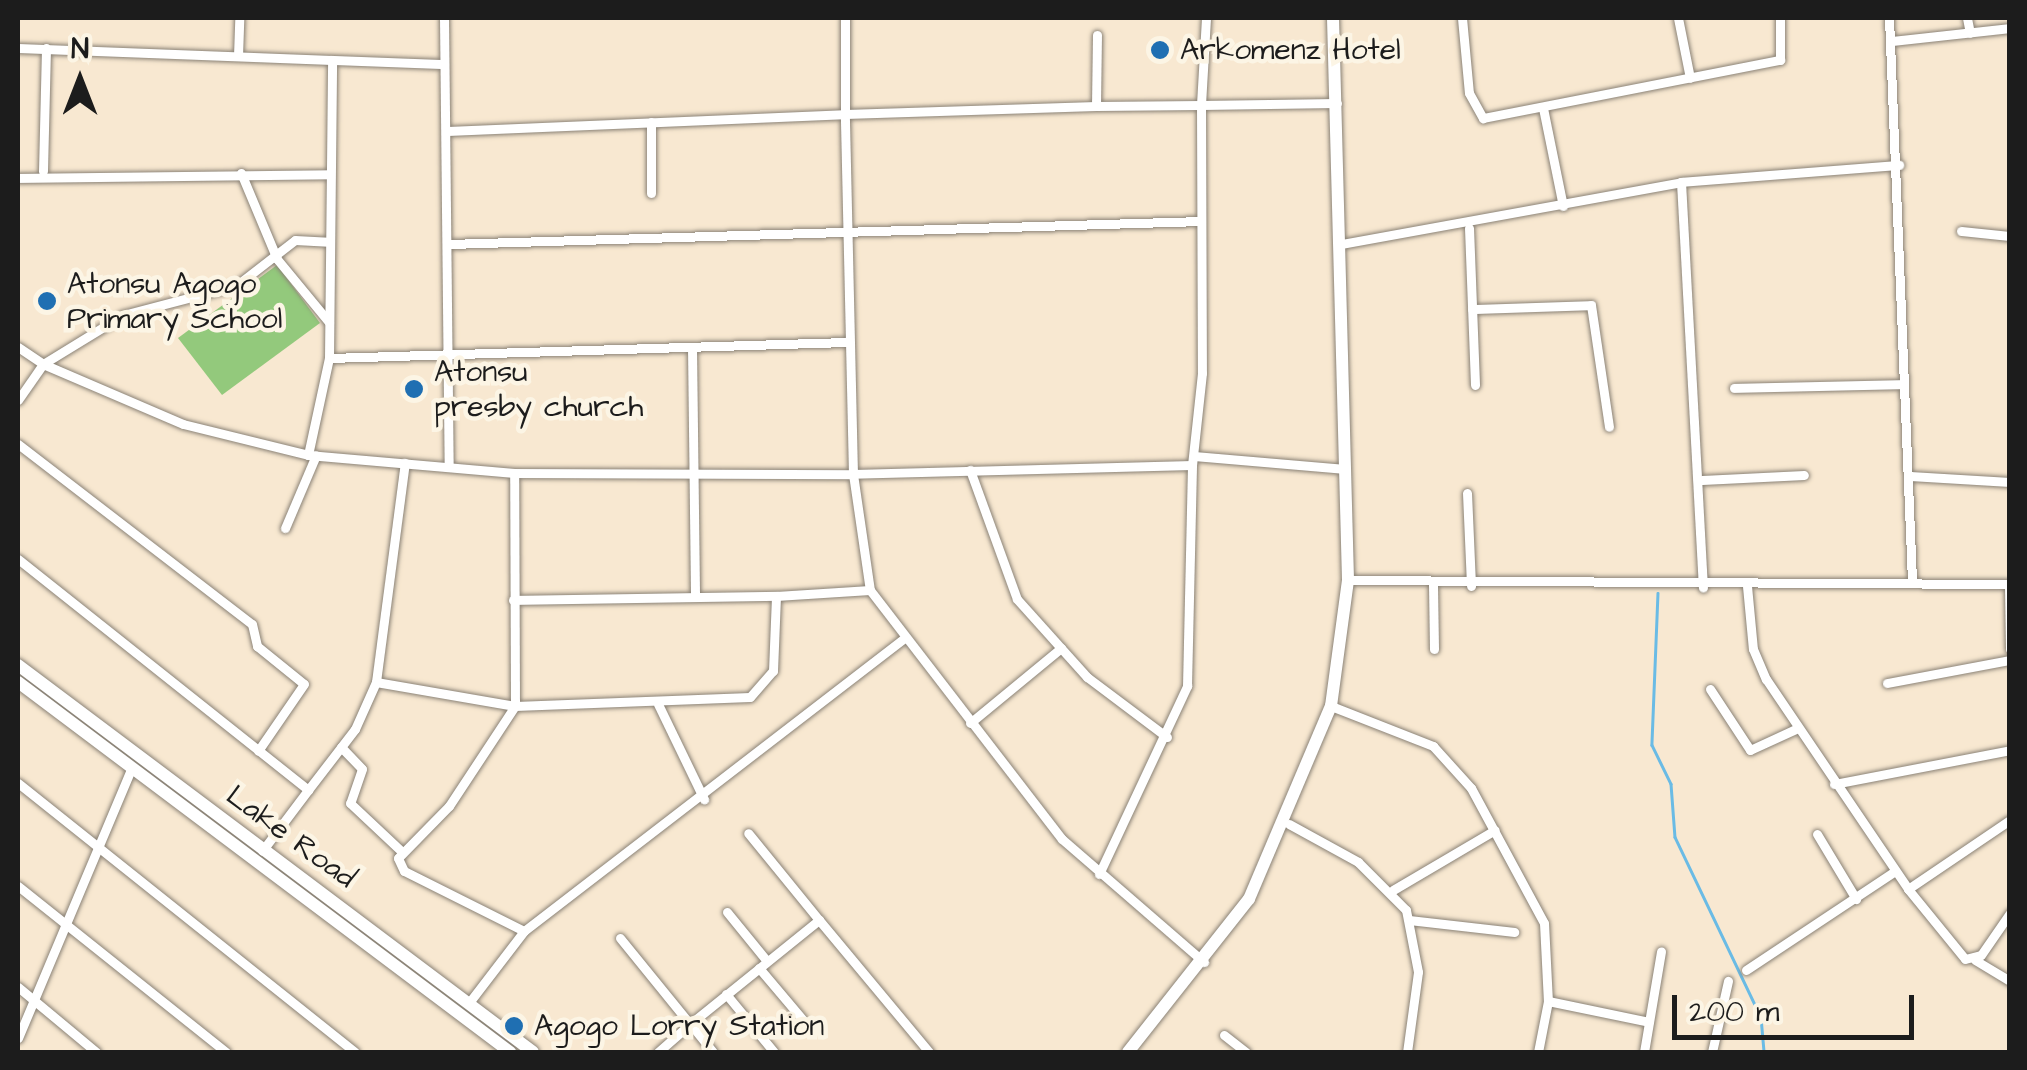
<!DOCTYPE html>
<style>
body{margin:0}
#map{position:relative;width:2027px;height:1070px;overflow:hidden;background:#f8e8d1;font-family:"Architects Daughter",sans-serif}
div>[style]{position:absolute}
[style*='--x']{left:calc(var(--x)*1px);top:calc(var(--y)*1px);width:calc(var(--w)*1px);rotate:calc(var(--a)*1deg)}
.green>*{inset:0;background:#93c97c}
.stream>*{height:2.5px;margin:-1.25px;padding:0 1.25px;transform-origin:1.25px;border-radius:1.25px;background:#6abbe5}
.roads{filter:drop-shadow(0 0 2px #8a8276) drop-shadow(0 0 2px #8a8276)}
.street>*{height:9px;margin:-4.5px;padding:0 4.5px;transform-origin:4.5px;border-radius:4.5px;background:#fff}
.secondary>*{height:12px;margin:-6px;padding:0 6px;transform-origin:6px;border-radius:6px;background:#fff}
.dots>*{width:28px;height:28px;translate:-50% -50%;box-sizing:border-box;border:5px solid #fcf5e5;border-radius:50%}
span{translate:-50% -50%;white-space:nowrap;text-align:center;line-height:1.15;-webkit-text-stroke:9px #fcf5e5;paint-order:stroke}
.poi-label{font-size:30px;color:#1c1c1c}
.left{translate:0 -50%;text-align:left}
.street-label{font-size:30px;color:#1c1c1c}
.frame{position:absolute;inset:0;border:20px solid #1c1c1c;pointer-events:none}
.north{position:absolute;left:30px;top:30px;width:100px;height:100px;-webkit-text-stroke:8px #fcf5e5;paint-order:stroke;rotate:0deg;font-size:28px;font-weight:700;line-height:40px;text-align:center;color:#1c1c1c}
.north::after{content:'';display:block;margin:auto;width:35px;height:45px;background:#1c1c1c;clip-path:polygon(50% 0,100% 100%,50% 72%,0 100%)}
.scale{position:absolute;left:1672px;top:995px;width:242px;height:45px;box-sizing:border-box;border:5px solid #1c1c1c;border-top:0;padding-left:12px;font-size:30px;line-height:35px;white-space:nowrap;color:#1c1c1c;-webkit-text-stroke:8px #fcf5e5;paint-order:stroke}
</style>
<div id="map">
<div class="green">
<i style="clip-path:polygon(277px 265px,320px 323px,222px 395px,178px 338px)"></i>
</div>
<div class="stream">
<i style="--x:1658;--y:593;--w:152;--a:92.3"></i>
<i style="--x:1652;--y:745;--w:43;--a:64"></i>
<i style="--x:1671;--y:784;--w:53;--a:85.7"></i>
<i style="--x:1675;--y:837;--w:199;--a:64.5"></i>
<i style="--x:1761;--y:1017;--w:35;--a:85"></i>
</div>
<div class="roads">
<div class="street">
<i style="--x:444;--y:18;--w:448;--a:89.4"></i>
<i style="--x:1206;--y:18;--w:87;--a:93.3"></i>
<i style="--x:1201;--y:105;--w:268;--a:89.8"></i>
<i style="--x:1202;--y:373;--w:93;--a:96.2"></i>
<i style="--x:1192;--y:465;--w:339;--a:178.5"></i>
<i style="--x:853;--y:474;--w:360;--a:-91.3"></i>
<i style="--x:845;--y:114;--w:251;--a:-1.8"></i>
<i style="--x:1096;--y:106;--w:105;--a:-0.5"></i>
<i style="--x:1201;--y:105;--w:136;--a:-0.8"></i>
<i style="--x:1462;--y:18;--w:75;--a:84.7"></i>
<i style="--x:1469;--y:93;--w:29;--a:61"></i>
<i style="--x:1483;--y:118;--w:303;--a:-11.1"></i>
<i style="--x:1780;--y:60;--w:42;--a:-90"></i>
<i style="--x:1678;--y:18;--w:61;--a:78.7"></i>
<i style="--x:1889;--y:18;--w:563;--a:87.66"></i>
<i style="--x:1967;--y:18;--w:15;--a:79"></i>
<i style="--x:1892;--y:41;--w:119;--a:-6.3"></i>
<i style="--x:18;--y:48;--w:314;--a:2.2"></i>
<i style="--x:238;--y:56;--w:38;--a:-88"></i>
<i style="--x:1096;--y:106;--w:71;--a:-89.2"></i>
<i style="--x:1543;--y:108;--w:100;--a:78.5"></i>
<i style="--x:651;--y:122;--w:71;--a:90"></i>
<i style="--x:446;--y:131;--w:399;--a:-2.4"></i>
<i style="--x:845;--y:114;--w:96;--a:-90"></i>
<i style="--x:43;--y:171;--w:123;--a:-88.6"></i>
<i style="--x:241;--y:173;--w:93;--a:67.3"></i>
<i style="--x:277;--y:259;--w:82;--a:50.5"></i>
<i style="--x:18;--y:178;--w:310;--a:-0.7"></i>
<i style="--x:1681;--y:182;--w:406;--a:86.9"></i>
<i style="--x:1469;--y:228;--w:157;--a:87.8"></i>
<i style="--x:1961;--y:231;--w:49;--a:5.8"></i>
<i style="--x:449;--y:244;--w:752;--a:-1.75"></i>
<i style="--x:1341;--y:244;--w:346;--a:-10.3"></i>
<i style="--x:1681;--y:182;--w:219;--a:-4.5"></i>
<i style="--x:1472;--y:309;--w:119;--a:-1.9"></i>
<i style="--x:1591;--y:305;--w:123;--a:81.6"></i>
<i style="--x:18;--y:347;--w:30;--a:34"></i>
<i style="--x:43;--y:364;--w:94;--a:-31.5"></i>
<i style="--x:123;--y:315;--w:118;--a:-14.7"></i>
<i style="--x:237;--y:285;--w:73;--a:-37.8"></i>
<i style="--x:295;--y:240;--w:33;--a:3"></i>
<i style="--x:692;--y:347;--w:250;--a:89.3"></i>
<i style="--x:329;--y:358;--w:517;--a:-1.77"></i>
<i style="--x:1734;--y:388;--w:170;--a:-1.3"></i>
<i style="--x:18;--y:400;--w:44;--a:-55.2"></i>
<i style="--x:43;--y:364;--w:152;--a:23.2"></i>
<i style="--x:183;--y:424;--w:129;--a:13.9"></i>
<i style="--x:308;--y:455;--w:207;--a:5"></i>
<i style="--x:514;--y:473;--w:339;--a:0.2"></i>
<i style="--x:853;--y:474;--w:117;--a:81.7"></i>
<i style="--x:870;--y:590;--w:314;--a:52.4"></i>
<i style="--x:1062;--y:839;--w:188;--a:40.9"></i>
<i style="--x:18;--y:444;--w:295;--a:37.6"></i>
<i style="--x:252;--y:624;--w:23;--a:77"></i>
<i style="--x:257;--y:646;--w:60;--a:39"></i>
<i style="--x:304;--y:684;--w:81;--a:124.5"></i>
<i style="--x:308;--y:455;--w:99;--a:-77.8"></i>
<i style="--x:329;--y:358;--w:298;--a:-89.4"></i>
<i style="--x:332;--y:60;--w:111;--a:2.1"></i>
<i style="--x:1194;--y:456;--w:152;--a:4.9"></i>
<i style="--x:970;--y:470;--w:137;--a:70"></i>
<i style="--x:1017;--y:599;--w:105;--a:48.1"></i>
<i style="--x:1087;--y:677;--w:100;--a:36.9"></i>
<i style="--x:1910;--y:476;--w:100;--a:3.4"></i>
<i style="--x:1702;--y:480;--w:102;--a:-2.8"></i>
<i style="--x:1467;--y:493;--w:93;--a:87.5"></i>
<i style="--x:285;--y:528;--w:79;--a:-67"></i>
<i style="--x:18;--y:559;--w:371;--a:38.5"></i>
<i style="--x:308;--y:790;--w:76;--a:127"></i>
<i style="--x:1348;--y:580;--w:662;--a:0.35"></i>
<i style="--x:2009;--y:584;--w:65;--a:89.1"></i>
<i style="--x:1433;--y:585;--w:64;--a:89.1"></i>
<i style="--x:1747;--y:586;--w:63;--a:84.6"></i>
<i style="--x:1753;--y:649;--w:33;--a:67"></i>
<i style="--x:1766;--y:679;--w:254;--a:55.9"></i>
<i style="--x:1908;--y:889;--w:123;--a:-34.1"></i>
<i style="--x:513;--y:600;--w:263;--a:-0.9"></i>
<i style="--x:376;--y:682;--w:141;--a:9.8"></i>
<i style="--x:515;--y:706;--w:233;--a:-90.2"></i>
<i style="--x:1887;--y:683;--w:125;--a:-10.6"></i>
<i style="--x:1710;--y:689;--w:73;--a:56.7"></i>
<i style="--x:1750;--y:750;--w:53;--a:-24.6"></i>
<i style="--x:658;--y:704;--w:106;--a:64.2"></i>
<i style="--x:1331;--y:706;--w:110;--a:21.4"></i>
<i style="--x:1433;--y:746;--w:57;--a:47.9"></i>
<i style="--x:1471;--y:788;--w:153;--a:61.6"></i>
<i style="--x:1544;--y:923;--w:78;--a:87.1"></i>
<i style="--x:1548;--y:1001;--w:52;--a:101.1"></i>
<i style="--x:970;--y:723;--w:118;--a:-39.5"></i>
<i style="--x:341;--y:747;--w:30;--a:46"></i>
<i style="--x:362;--y:769;--w:36;--a:109"></i>
<i style="--x:350;--y:803;--w:69;--a:43.2"></i>
<i style="--x:18;--y:783;--w:431;--a:38.6"></i>
<i style="--x:1834;--y:784;--w:179;--a:-10.9"></i>
<i style="--x:308;--y:790;--w:77;--a:-52.4"></i>
<i style="--x:355;--y:729;--w:51;--a:-65.9"></i>
<i style="--x:376;--y:682;--w:221;--a:-82.5"></i>
<i style="--x:1289;--y:824;--w:79;--a:28.8"></i>
<i style="--x:1358;--y:862;--w:68;--a:45"></i>
<i style="--x:1406;--y:910;--w:63;--a:79"></i>
<i style="--x:1418;--y:972;--w:81;--a:97.8"></i>
<i style="--x:1817;--y:834;--w:76;--a:59"></i>
<i style="--x:1099;--y:874;--w:208;--a:-64.9"></i>
<i style="--x:1187;--y:686;--w:221;--a:-88.7"></i>
<i style="--x:18;--y:886;--w:266;--a:38.6"></i>
<i style="--x:1908;--y:889;--w:90;--a:50.8"></i>
<i style="--x:1965;--y:959;--w:16;--a:-14"></i>
<i style="--x:1981;--y:955;--w:51;--a:-55.4"></i>
<i style="--x:1393;--y:890;--w:118;--a:-30.5"></i>
<i style="--x:727;--y:912;--w:63;--a:50.8"></i>
<i style="--x:819;--y:920;--w:172;--a:50.2"></i>
<i style="--x:1409;--y:920;--w:106;--a:6.5"></i>
<i style="--x:524;--y:931;--w:134;--a:-153.4"></i>
<i style="--x:404;--y:871;--w:14;--a:-115"></i>
<i style="--x:398;--y:858;--w:73;--a:-45.6"></i>
<i style="--x:449;--y:806;--w:120;--a:-56.6"></i>
<i style="--x:515;--y:706;--w:235;--a:-2.2"></i>
<i style="--x:750;--y:697;--w:35;--a:-49"></i>
<i style="--x:773;--y:671;--w:75;--a:-87.7"></i>
<i style="--x:776;--y:596;--w:94;--a:-3.7"></i>
<i style="--x:620;--y:938;--w:111;--a:50.9"></i>
<i style="--x:690;--y:1024;--w:43;--a:138.8"></i>
<i style="--x:1975;--y:960;--w:41;--a:31"></i>
<i style="--x:759;--y:968;--w:68;--a:49.8"></i>
<i style="--x:1746;--y:970;--w:179;--a:-33.6"></i>
<i style="--x:18;--y:987;--w:102;--a:39.8"></i>
<i style="--x:726;--y:994;--w:75;--a:50.4"></i>
<i style="--x:1548;--y:1001;--w:103;--a:11.7"></i>
<i style="--x:468;--y:1004;--w:92;--a:-52.5"></i>
<i style="--x:524;--y:931;--w:481;--a:-37.6"></i>
<i style="--x:1224;--y:1035;--w:28;--a:38"></i>
<i style="--x:18;--y:1038;--w:290;--a:-67.2"></i>
<i style="--x:713;--y:1052;--w:36;--a:-129"></i>
<i style="--x:690;--y:1024;--w:166;--a:-38.9"></i>
<i style="--x:819;--y:920;--w:112;--a:-129.2"></i>
<i style="--x:1644;--y:1052;--w:102;--a:-80.4"></i>
<i style="--x:1712;--y:1052;--w:73;--a:-77.3"></i>
</div>
<div class="secondary">
<i style="--x:18;--y:665;--w:644;--a:36.92"></i>
<i style="--x:18;--y:682;--w:616;--a:36.94"></i>
<i style="--x:1128;--y:1052;--w:195;--a:-51.7"></i>
<i style="--x:1249;--y:899;--w:210;--a:-67"></i>
<i style="--x:1331;--y:706;--w:127;--a:-82.3"></i>
<i style="--x:1348;--y:580;--w:562;--a:-91.53"></i>
</div>
</div>
<div class="dots">
<i style="left:1160px;top:50px;background:#1f6fb2"></i>
<i style="left:47px;top:301px;background:#1f6fb2"></i>
<i style="left:414px;top:389px;background:#1f6fb2"></i>
<i style="left:514px;top:1026px;background:#1f6fb2"></i>
</div>
<div class="poi-label">
<span class="left" style="left:1180px;top:50px">Arkomenz Hotel</span>
<span class="left" style="left:67px;top:301px">Atonsu Agogo<br>Primary School</span>
<span class="left" style="left:434px;top:389px">Atonsu<br>presby church</span>
<span class="left" style="left:534px;top:1026px">Agogo Lorry Station</span>
</div>
<div class="street-label">
<span style="left:291px;top:837px;rotate:36deg">Lake Road</span>
</div>
<div class="frame"></div>
<div class="north">N</div>
<div class="scale">200 m</div>
</div>
